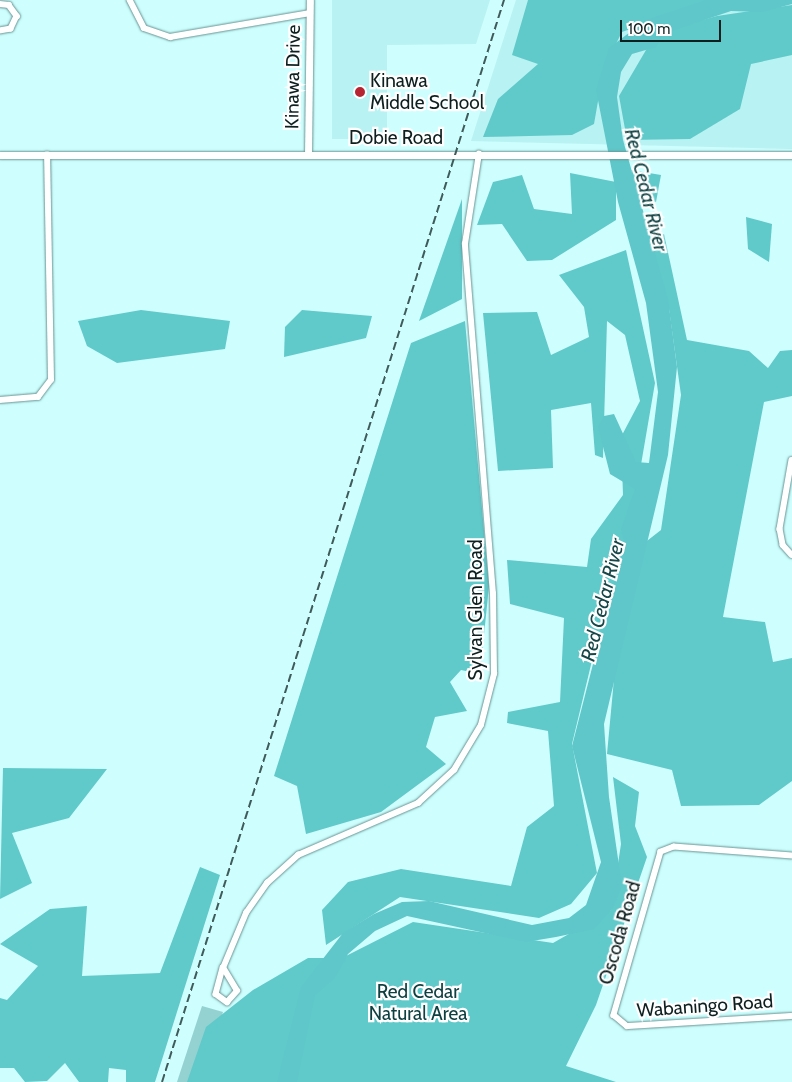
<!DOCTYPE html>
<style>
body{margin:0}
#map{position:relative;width:792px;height:1082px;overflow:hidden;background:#cefefe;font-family:Cabin,sans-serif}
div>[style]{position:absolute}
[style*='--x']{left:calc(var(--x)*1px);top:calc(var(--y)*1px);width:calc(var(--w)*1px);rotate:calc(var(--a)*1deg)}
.built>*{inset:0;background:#b8f2f2}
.green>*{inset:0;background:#94d1d1}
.forest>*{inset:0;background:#60c9ca}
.water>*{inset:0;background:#5fc7c9}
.roads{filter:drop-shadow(0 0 1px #679494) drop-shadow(0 0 1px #679494)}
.minor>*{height:5.5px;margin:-2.75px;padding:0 2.75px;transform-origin:2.75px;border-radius:2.75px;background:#fff}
.tertiary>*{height:7px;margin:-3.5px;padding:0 3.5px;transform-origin:3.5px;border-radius:3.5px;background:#fff}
.rail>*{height:2px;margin-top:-1px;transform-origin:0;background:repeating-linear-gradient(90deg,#405a5a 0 8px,transparent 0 12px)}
.dots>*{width:14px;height:14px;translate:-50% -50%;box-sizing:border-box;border:2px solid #fff;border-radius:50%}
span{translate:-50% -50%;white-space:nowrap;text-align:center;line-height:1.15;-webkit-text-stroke:4.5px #fff;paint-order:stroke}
.street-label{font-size:19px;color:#0d1f1f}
.poi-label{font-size:19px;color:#0d1f1f}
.left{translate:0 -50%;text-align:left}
.park-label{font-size:19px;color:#0e4041}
.water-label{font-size:20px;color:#164647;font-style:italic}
.scale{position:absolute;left:620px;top:20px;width:101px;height:22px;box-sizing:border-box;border:2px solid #0d1f1f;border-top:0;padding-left:6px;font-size:15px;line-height:18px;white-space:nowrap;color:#0d1f1f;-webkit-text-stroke:4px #fff;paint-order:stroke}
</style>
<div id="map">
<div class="built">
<i style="clip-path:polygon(332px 0,490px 0,476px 44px,387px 45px,387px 139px,332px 139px)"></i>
<i style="clip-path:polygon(516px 0,792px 0,792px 149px,471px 141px)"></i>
</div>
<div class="green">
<i style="clip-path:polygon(202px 1006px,223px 1012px,201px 1082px,177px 1082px)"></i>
</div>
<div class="forest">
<i style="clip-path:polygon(528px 0,710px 0,622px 32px,604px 67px,594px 124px,572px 135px,483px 137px,498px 99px,538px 64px,512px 55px)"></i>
<i style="clip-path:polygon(792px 5px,792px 55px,751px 64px,740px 109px,690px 139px,627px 140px,619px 96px,656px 33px,717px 16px)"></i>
<i style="clip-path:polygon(631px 170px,661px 175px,656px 202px,639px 207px)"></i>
<i style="clip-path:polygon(570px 173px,616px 182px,616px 220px,552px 260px,527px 261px,502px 224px,477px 225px,493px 182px,522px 175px,534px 209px,572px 214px)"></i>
<i style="clip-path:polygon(462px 199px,462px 299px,419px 321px)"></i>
<i style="clip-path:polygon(746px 217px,772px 224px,769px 262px,748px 249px)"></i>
<i style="clip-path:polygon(664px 234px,687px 340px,749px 351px,768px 368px,780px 351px,792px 350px,792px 396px,764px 402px,723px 617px,765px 622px,773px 662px,792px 658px,792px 781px,759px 805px,681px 806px,672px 770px,607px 754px,614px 679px,595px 648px,572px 744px,597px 873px,571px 904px,539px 918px,400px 897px,326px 945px,322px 910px,348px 882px,401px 869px,511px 886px,527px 827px,554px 806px,548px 731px,507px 723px,508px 712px,560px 702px,564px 618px,510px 604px,507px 560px,587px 567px,591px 539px,623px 495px,621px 437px,640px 401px,625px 335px,607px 321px,603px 458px,595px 455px,591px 403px,551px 410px,553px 468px,498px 471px,483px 313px,537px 312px,551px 355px,589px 337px,584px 307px,559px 275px,626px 250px,655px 383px,625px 558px,661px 530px,681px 395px,669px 309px,650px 241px)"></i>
<i style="clip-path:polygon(141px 310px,230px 321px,225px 349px,117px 363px,87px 346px,78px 321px)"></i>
<i style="clip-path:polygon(302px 310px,372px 316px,366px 338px,284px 357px,285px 327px)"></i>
<i style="clip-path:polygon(465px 321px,489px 586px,480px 674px,461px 670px,450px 682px,467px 711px,435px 717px,426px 747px,446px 764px,381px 812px,306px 834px,297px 786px,274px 776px,411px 343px)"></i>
<i style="clip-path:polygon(3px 768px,107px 769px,69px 818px,12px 833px,32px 883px,0 899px)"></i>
<i style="clip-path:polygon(613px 777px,639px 792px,635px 826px,647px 857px,596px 1005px,566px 1066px,616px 1082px,187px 1082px,206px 1027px,253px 990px,308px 958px,342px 958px,413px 922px,553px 943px,611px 910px,621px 844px)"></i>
<i style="clip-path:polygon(200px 867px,220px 875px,155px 1082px,126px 1082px,126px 1070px,109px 1068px,108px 1082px,79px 1082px,65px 1063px,47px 1081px,25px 1082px,14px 1068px,0 1068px,0 998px,7px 1000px,38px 966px,0 944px,50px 909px,87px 906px,82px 976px,160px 973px)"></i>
</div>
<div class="water">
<i style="clip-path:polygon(706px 0,792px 0,792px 4px,762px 12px,731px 11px,663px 34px,656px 47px,632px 54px,621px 72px,617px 97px,623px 140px,668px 299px,677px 367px,668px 455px,604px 724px,609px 797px,622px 886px,613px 908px,594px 929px,556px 937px,526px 942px,407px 916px,375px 931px,348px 954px,335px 978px,315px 995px,297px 1082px,277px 1082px,301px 987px,343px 933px,374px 914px,402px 902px,429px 901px,532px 925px,569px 918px,586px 905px,601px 862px,572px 746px,624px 543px,621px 529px,635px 489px,610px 474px,598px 427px,604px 416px,614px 414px,636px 462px,649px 463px,658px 392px,646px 303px,618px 202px,596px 90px,609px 48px,646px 20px)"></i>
</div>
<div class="roads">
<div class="minor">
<i style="--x:130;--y:0;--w:31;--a:63"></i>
<i style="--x:144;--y:28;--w:28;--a:19"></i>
<i style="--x:170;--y:37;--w:142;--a:-9.7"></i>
<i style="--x:0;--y:4;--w:9;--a:6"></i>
<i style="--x:9;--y:5;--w:14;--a:54"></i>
<i style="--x:17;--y:16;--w:14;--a:115"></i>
<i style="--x:11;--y:29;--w:11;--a:170"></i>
<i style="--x:0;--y:400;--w:38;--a:-5"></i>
<i style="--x:38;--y:397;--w:21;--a:-53"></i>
<i style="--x:51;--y:380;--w:225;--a:-91"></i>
<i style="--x:792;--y:460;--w:70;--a:99.9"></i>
<i style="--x:780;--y:529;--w:16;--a:79"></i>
<i style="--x:783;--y:545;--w:13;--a:48"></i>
<i style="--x:792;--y:856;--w:118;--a:-175.6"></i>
<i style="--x:674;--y:847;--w:14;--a:159"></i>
<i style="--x:661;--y:852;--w:170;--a:106.1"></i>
<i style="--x:614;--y:1015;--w:17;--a:40"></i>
<i style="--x:627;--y:1026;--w:165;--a:-3.5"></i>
<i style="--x:223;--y:968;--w:27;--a:105"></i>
<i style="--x:216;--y:994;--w:14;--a:36"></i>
<i style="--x:227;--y:1002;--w:15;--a:-48"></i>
<i style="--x:237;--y:991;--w:27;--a:-121"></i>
<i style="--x:223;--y:968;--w:60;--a:-67.3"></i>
<i style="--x:246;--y:913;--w:37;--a:-55"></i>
<i style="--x:267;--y:883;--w:42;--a:-42.1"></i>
<i style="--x:298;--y:855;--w:131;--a:-23.4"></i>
<i style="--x:418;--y:803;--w:49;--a:-42.5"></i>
<i style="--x:454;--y:770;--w:52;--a:-59"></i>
<i style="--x:481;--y:725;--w:53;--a:-75.7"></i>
<i style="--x:494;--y:674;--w:80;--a:-90.7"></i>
<i style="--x:493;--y:594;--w:351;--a:-94.6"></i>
<i style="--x:465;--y:244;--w:91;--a:-81.2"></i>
</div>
<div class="tertiary">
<i style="--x:0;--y:155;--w:792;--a:0"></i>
<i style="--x:308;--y:155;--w:155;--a:-89.3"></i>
</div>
</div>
<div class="rail">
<i style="--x:162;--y:1082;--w:1135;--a:-72.46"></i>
</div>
<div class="dots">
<i style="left:360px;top:92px;background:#b52430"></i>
</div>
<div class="street-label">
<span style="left:293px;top:77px;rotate:-89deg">Kinawa Drive</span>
<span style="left:396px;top:138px">Dobie Road</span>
<span style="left:476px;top:610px;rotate:-90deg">Sylvan Glen Road</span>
<span style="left:620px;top:933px;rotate:-74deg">Oscoda Road</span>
<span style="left:705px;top:1006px;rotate:-4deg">Wabaningo Road</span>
</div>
<div class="poi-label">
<span class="left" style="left:370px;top:92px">Kinawa<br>Middle School</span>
</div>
<div class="park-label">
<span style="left:418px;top:1003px">Red Cedar<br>Natural Area</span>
</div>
<div class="water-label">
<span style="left:646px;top:190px;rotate:76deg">Red Cedar River</span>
<span style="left:603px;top:600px;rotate:-76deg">Red Cedar River</span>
</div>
<div class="scale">100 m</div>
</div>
